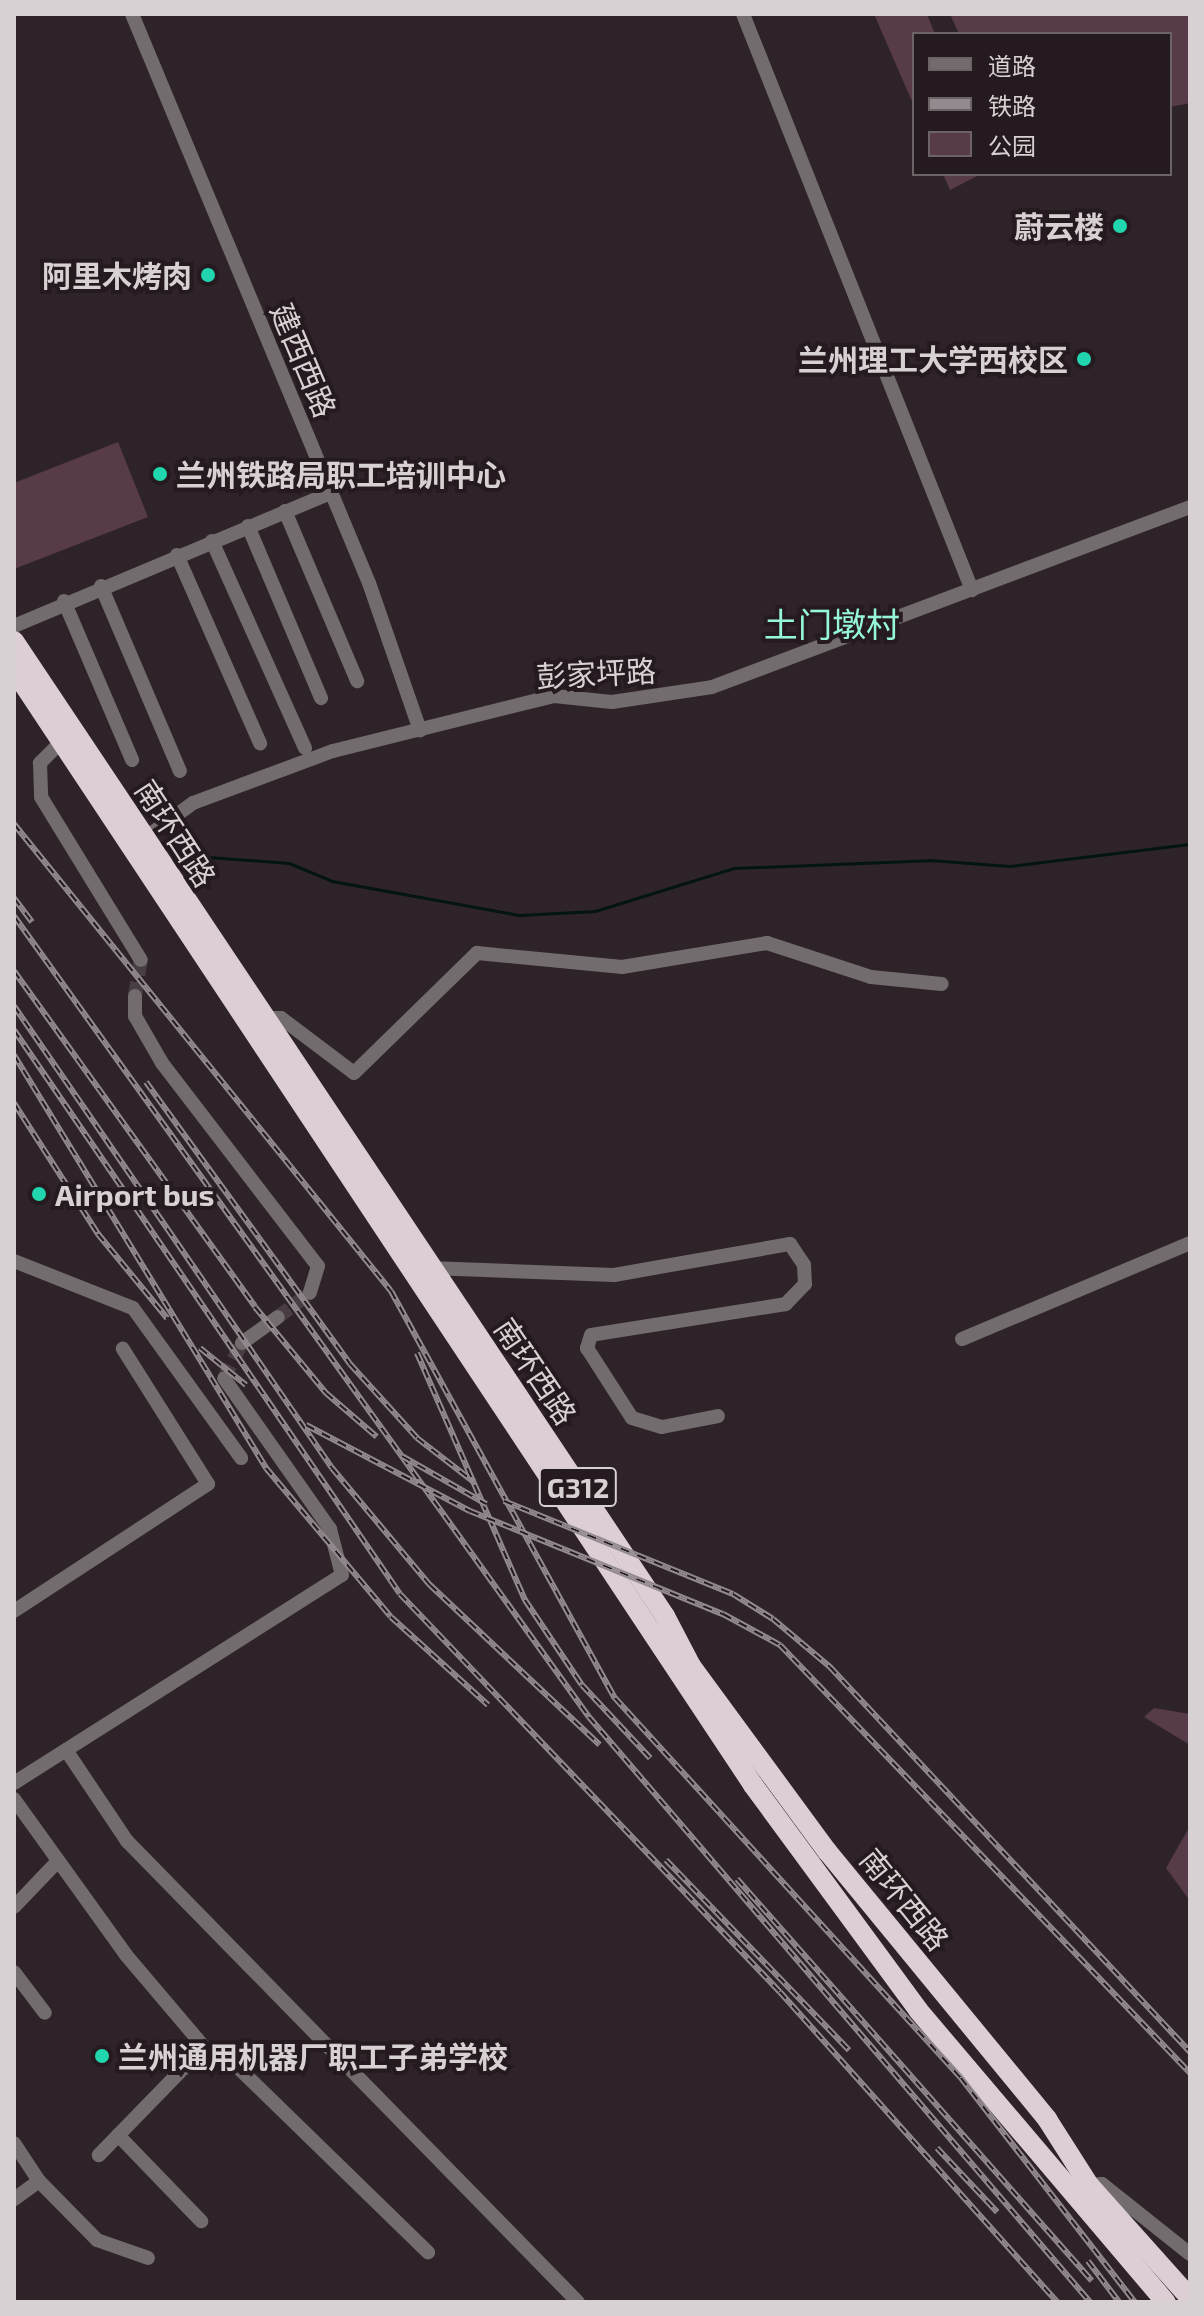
<!DOCTYPE html>
<meta charset="utf-8">
<style>
body{margin:0}
#map{position:relative;width:1204px;height:2316px;overflow:hidden;background:#2e2328;font-family:"Exo 2","Noto Sans SC",sans-serif}
div>[style]{position:absolute}
[style*='--x']{left:calc(var(--x)*1px);top:calc(var(--y)*1px);width:calc(var(--w)*1px);rotate:calc(var(--a)*1deg)}
.green>*{inset:0;background:#573b49}
.stream>*{height:3px;margin:-1.5px;padding:0 1.5px;transform-origin:1.5px;border-radius:1.5px;background:#031510}
.minor-tunnel>*{height:14px;margin-top:-7px;transform-origin:0;background:repeating-linear-gradient(90deg,#483d42 0 14px,transparent 0 21px)}
.minor>*{height:14px;margin:-7px;padding:0 7px;transform-origin:7px;border-radius:7px;background:#726c6f}
.highway>*{height:20px;margin:-10px;padding:0 10px;transform-origin:10px;border-radius:10px;background:#dcced4}
.rail>*{height:6px;margin-top:-3px;transform-origin:0;background:repeating-linear-gradient(90deg,#241a1f 0 9px,#928a8e 0 18px);box-sizing:border-box;border-block:2px solid #928a8e}
.dots>*{width:22px;height:22px;translate:-50% -50%;box-sizing:border-box;border:4px solid #241a1f;border-radius:50%}
span{translate:-50% -50%;white-space:nowrap;text-align:center;line-height:1.15;-webkit-text-stroke:8px #241a1f;paint-order:stroke}
.shield-label span{padding:2px 6px;background:#241a1f;border:2px solid;border-radius:6px;-webkit-text-stroke-width:0}
.shield-label{font-size:28px;color:#d8d1d4;font-weight:700}
.poi-label{font-size:30px;color:#d8d1d4;font-weight:700}
.right{translate:-100% -50%;text-align:right}
.left{translate:0 -50%;text-align:left}
.street-label{font-size:30px;color:#d8d1d4}
.quarter-label{font-size:34px;color:#96f6da}
.frame{position:absolute;inset:0;border:16px solid #d8d1d4;pointer-events:none}
.legend{position:absolute;left:912px;top:32px;width:260px;height:144px;box-sizing:border-box;background:#241a1f;border:2px solid #6c6367;margin:0;padding:10px 14px;list-style:none;font-size:24px;color:#d8d1d4}
.legend li{display:flex;align-items:center;gap:16px;height:40px}
.legend b{width:40px;border:2px solid #6c6367}
</style>
<div id="map">
<div class="green">
<i style="clip-path:polygon(874px 14px,927px 14px,935px 34px,914px 34px,914px 106px)"></i>
<i style="clip-path:polygon(950px 14px,1190px 14px,1190px 103px,1170px 107px,1170px 34px,959px 34px)"></i>
<i style="clip-path:polygon(943px 174px,981px 174px,950px 190px)"></i>
<i style="clip-path:polygon(118px 442px,148px 517px,14px 569px,14px 483px)"></i>
<i style="clip-path:polygon(1154px 1708px,1190px 1714px,1190px 1745px,1144px 1717px)"></i>
<i style="clip-path:polygon(1190px 1826px,1190px 1901px,1166px 1868px)"></i>
</div>
<div class="stream">
<i style="--x:194;--y:856;--w:95;--a:4.2"></i>
<i style="--x:289;--y:863;--w:47;--a:22.7"></i>
<i style="--x:332;--y:881;--w:191;--a:10.3"></i>
<i style="--x:520;--y:915;--w:75;--a:-3.1"></i>
<i style="--x:595;--y:911;--w:145;--a:-17.2"></i>
<i style="--x:734;--y:868;--w:195;--a:-2.3"></i>
<i style="--x:929;--y:860;--w:81;--a:4.2"></i>
<i style="--x:1010;--y:866;--w:181;--a:-7"></i>
</div>
<div class="minor-tunnel">
<i style="--x:135;--y:996;--w:36;--a:-81"></i>
<i style="--x:278;--y:1317;--w:40;--a:-37"></i>
<i style="--x:224;--y:1378;--w:39;--a:-63"></i>
</div>
<div class="minor">
<i style="--x:132;--y:14;--w:616;--a:67.39"></i>
<i style="--x:369;--y:583;--w:156;--a:70.9"></i>
<i style="--x:743;--y:14;--w:620;--a:68.32"></i>
<i style="--x:285;--y:511;--w:185;--a:67"></i>
<i style="--x:248;--y:526;--w:187;--a:67"></i>
<i style="--x:212;--y:541;--w:227;--a:65.8"></i>
<i style="--x:177;--y:555;--w:206;--a:66.2"></i>
<i style="--x:101;--y:586;--w:201;--a:66.9"></i>
<i style="--x:64;--y:601;--w:173;--a:66.8"></i>
<i style="--x:14;--y:626;--w:344;--a:-22.8"></i>
<i style="--x:61;--y:742;--w:30;--a:135"></i>
<i style="--x:40;--y:763;--w:34;--a:88"></i>
<i style="--x:41;--y:797;--w:191;--a:58.5"></i>
<i style="--x:144;--y:839;--w:61;--a:-36.3"></i>
<i style="--x:193;--y:803;--w:149;--a:-20.4"></i>
<i style="--x:333;--y:751;--w:228;--a:-14"></i>
<i style="--x:554;--y:696;--w:58;--a:5.9"></i>
<i style="--x:612;--y:702;--w:101;--a:-8.5"></i>
<i style="--x:712;--y:687;--w:511;--a:-20.63"></i>
<i style="--x:135;--y:996;--w:20;--a:90"></i>
<i style="--x:135;--y:1016;--w:54;--a:60.1"></i>
<i style="--x:162;--y:1063;--w:256;--a:52.5"></i>
<i style="--x:318;--y:1266;--w:28;--a:107"></i>
<i style="--x:263;--y:1018;--w:18;--a:0"></i>
<i style="--x:281;--y:1018;--w:91;--a:37"></i>
<i style="--x:354;--y:1073;--w:172;--a:-44.3"></i>
<i style="--x:477;--y:953;--w:146;--a:5.5"></i>
<i style="--x:622;--y:967;--w:147;--a:-9.4"></i>
<i style="--x:767;--y:943;--w:109;--a:18.1"></i>
<i style="--x:871;--y:977;--w:71;--a:5.6"></i>
<i style="--x:14;--y:1261;--w:128;--a:21.6"></i>
<i style="--x:133;--y:1308;--w:185;--a:54.2"></i>
<i style="--x:430;--y:1268;--w:184;--a:2.2"></i>
<i style="--x:614;--y:1275;--w:179;--a:-10"></i>
<i style="--x:790;--y:1244;--w:25;--a:56"></i>
<i style="--x:804;--y:1265;--w:19;--a:87"></i>
<i style="--x:805;--y:1284;--w:28;--a:134"></i>
<i style="--x:786;--y:1304;--w:197;--a:171"></i>
<i style="--x:591;--y:1335;--w:14;--a:107"></i>
<i style="--x:587;--y:1348;--w:83;--a:57.3"></i>
<i style="--x:632;--y:1418;--w:31;--a:17"></i>
<i style="--x:662;--y:1427;--w:57;--a:-11.1"></i>
<i style="--x:962;--y:1339;--w:247;--a:-22.8"></i>
<i style="--x:242;--y:1343;--w:44;--a:-35.8"></i>
<i style="--x:14;--y:1611;--w:232;--a:-33.2"></i>
<i style="--x:208;--y:1484;--w:160;--a:-122.2"></i>
<i style="--x:66;--y:1750;--w:110;--a:56.2"></i>
<i style="--x:127;--y:1841;--w:645;--a:45.63"></i>
<i style="--x:14;--y:1783;--w:388;--a:-32.4"></i>
<i style="--x:342;--y:1575;--w:48;--a:-104.6"></i>
<i style="--x:330;--y:1529;--w:184;--a:-125.1"></i>
<i style="--x:14;--y:1799;--w:192;--a:54.3"></i>
<i style="--x:126;--y:1955;--w:121;--a:49.7"></i>
<i style="--x:204;--y:2047;--w:151;--a:134.2"></i>
<i style="--x:14;--y:1907;--w:62;--a:-46.3"></i>
<i style="--x:14;--y:1972;--w:51;--a:52.9"></i>
<i style="--x:204;--y:2047;--w:17;--a:13"></i>
<i style="--x:221;--y:2051;--w:289;--a:44.2"></i>
<i style="--x:118;--y:2135;--w:120;--a:46"></i>
<i style="--x:14;--y:2143;--w:45;--a:56.7"></i>
<i style="--x:39;--y:2181;--w:31;--a:144"></i>
<i style="--x:39;--y:2181;--w:83;--a:45.5"></i>
<i style="--x:97;--y:2240;--w:54;--a:19.4"></i>
<i style="--x:1089;--y:2185;--w:13;--a:-4"></i>
<i style="--x:1102;--y:2184;--w:112;--a:38.5"></i>
</div>
<div class="highway">
<i style="--x:14;--y:641;--w:1172;--a:56.27"></i>
<i style="--x:665;--y:1616;--w:56;--a:62.5"></i>
<i style="--x:691;--y:1666;--w:230;--a:53.7"></i>
<i style="--x:827;--y:1851;--w:347;--a:50.6"></i>
<i style="--x:1047;--y:2119;--w:78;--a:57.5"></i>
<i style="--x:1089;--y:2185;--w:152;--a:48.2"></i>
<i style="--x:14;--y:670;--w:1338;--a:56.46"></i>
<i style="--x:753;--y:1785;--w:279;--a:53.7"></i>
<i style="--x:918;--y:2010;--w:383;--a:49.7"></i>
</div>
<div class="rail">
<i style="--x:14;--y:824;--w:600;--a:51.09"></i>
<i style="--x:391;--y:1291;--w:465;--a:61.2"></i>
<i style="--x:615;--y:1698;--w:514;--a:47.68"></i>
<i style="--x:961;--y:2078;--w:284;--a:52.2"></i>
<i style="--x:14;--y:898;--w:30;--a:53"></i>
<i style="--x:14;--y:916;--w:986;--a:54.33"></i>
<i style="--x:589;--y:1717;--w:770;--a:49.42"></i>
<i style="--x:14;--y:971;--w:413;--a:54.3"></i>
<i style="--x:255;--y:1307;--w:112;--a:50.5"></i>
<i style="--x:326;--y:1393;--w:67;--a:40.8"></i>
<i style="--x:14;--y:1006;--w:561;--a:55.46"></i>
<i style="--x:332;--y:1468;--w:153;--a:50.1"></i>
<i style="--x:430;--y:1585;--w:233;--a:43.3"></i>
<i style="--x:14;--y:1030;--w:683;--a:55.61"></i>
<i style="--x:400;--y:1594;--w:550;--a:46.33"></i>
<i style="--x:780;--y:1992;--w:416;--a:48.2"></i>
<i style="--x:14;--y:1055;--w:484;--a:58.6"></i>
<i style="--x:266;--y:1468;--w:194;--a:50"></i>
<i style="--x:391;--y:1617;--w:131;--a:42.2"></i>
<i style="--x:146;--y:1082;--w:348;--a:54.1"></i>
<i style="--x:350;--y:1364;--w:100;--a:47.8"></i>
<i style="--x:417;--y:1438;--w:72;--a:37.7"></i>
<i style="--x:14;--y:1103;--w:156;--a:57.3"></i>
<i style="--x:98;--y:1234;--w:109;--a:50.6"></i>
<i style="--x:200;--y:1348;--w:59;--a:38.8"></i>
<i style="--x:417;--y:1353;--w:270;--a:66.4"></i>
<i style="--x:525;--y:1600;--w:102;--a:56.2"></i>
<i style="--x:582;--y:1685;--w:100;--a:47"></i>
<i style="--x:306;--y:1425;--w:185;--a:27.7"></i>
<i style="--x:470;--y:1511;--w:273;--a:22.2"></i>
<i style="--x:723;--y:1614;--w:65;--a:28.5"></i>
<i style="--x:780;--y:1645;--w:593;--a:46.23"></i>
<i style="--x:402;--y:1456;--w:97;--a:29.7"></i>
<i style="--x:504;--y:1501;--w:247;--a:22.1"></i>
<i style="--x:733;--y:1594;--w:47;--a:32"></i>
<i style="--x:773;--y:1619;--w:75;--a:40.1"></i>
<i style="--x:830;--y:1667;--w:527;--a:46.92"></i>
<i style="--x:666;--y:1860;--w:264;--a:46.1"></i>
<i style="--x:737;--y:1879;--w:536;--a:48.55"></i>
<i style="--x:937;--y:2148;--w:88;--a:46.8"></i>
<i style="--x:1088;--y:2261;--w:51;--a:52.9"></i>
</div>
<div class="dots">
<i style="left:1120px;top:226px;background:#21d5af"></i>
<i style="left:208px;top:275px;background:#21d5af"></i>
<i style="left:1084px;top:359px;background:#21d5af"></i>
<i style="left:160px;top:474px;background:#21d5af"></i>
<i style="left:39px;top:1194px;background:#21d5af"></i>
<i style="left:102px;top:2056px;background:#21d5af"></i>
</div>
<div class="shield-label">
<span style="left:578px;top:1487px">G312</span>
</div>
<div class="poi-label">
<span class="right" style="left:1104px;top:226px">蔚云楼</span>
<span class="right" style="left:192px;top:275px">阿里木烤肉</span>
<span class="right" style="left:1068px;top:359px">兰州理工大学西校区</span>
<span class="left" style="left:176px;top:474px">兰州铁路局职工培训中心</span>
<span class="left" style="left:55px;top:1194px">Airport bus</span>
<span class="left" style="left:118px;top:2056px">兰州通用机器厂职工子弟学校</span>
</div>
<div class="street-label">
<span style="left:304px;top:360px;rotate:67deg">建西西路</span>
<span style="left:596px;top:673px;rotate:-3deg">彭家坪路</span>
<span style="left:176px;top:833px;rotate:57deg">南环西路</span>
<span style="left:536px;top:1371px;rotate:56deg">南环西路</span>
<span style="left:905px;top:1899px;rotate:51deg">南环西路</span>
</div>
<div class="quarter-label">
<span style="left:832px;top:624px">土门墩村</span>
</div>
<div class="frame"></div>
<ul class="legend">
<li><b style="height:10px;background:#726c6f"></b>道路</li>
<li><b style="height:10px;background:#928a8e"></b>铁路</li>
<li><b style="height:22px;background:#573b49"></b>公园</li>
</ul>
</div>
